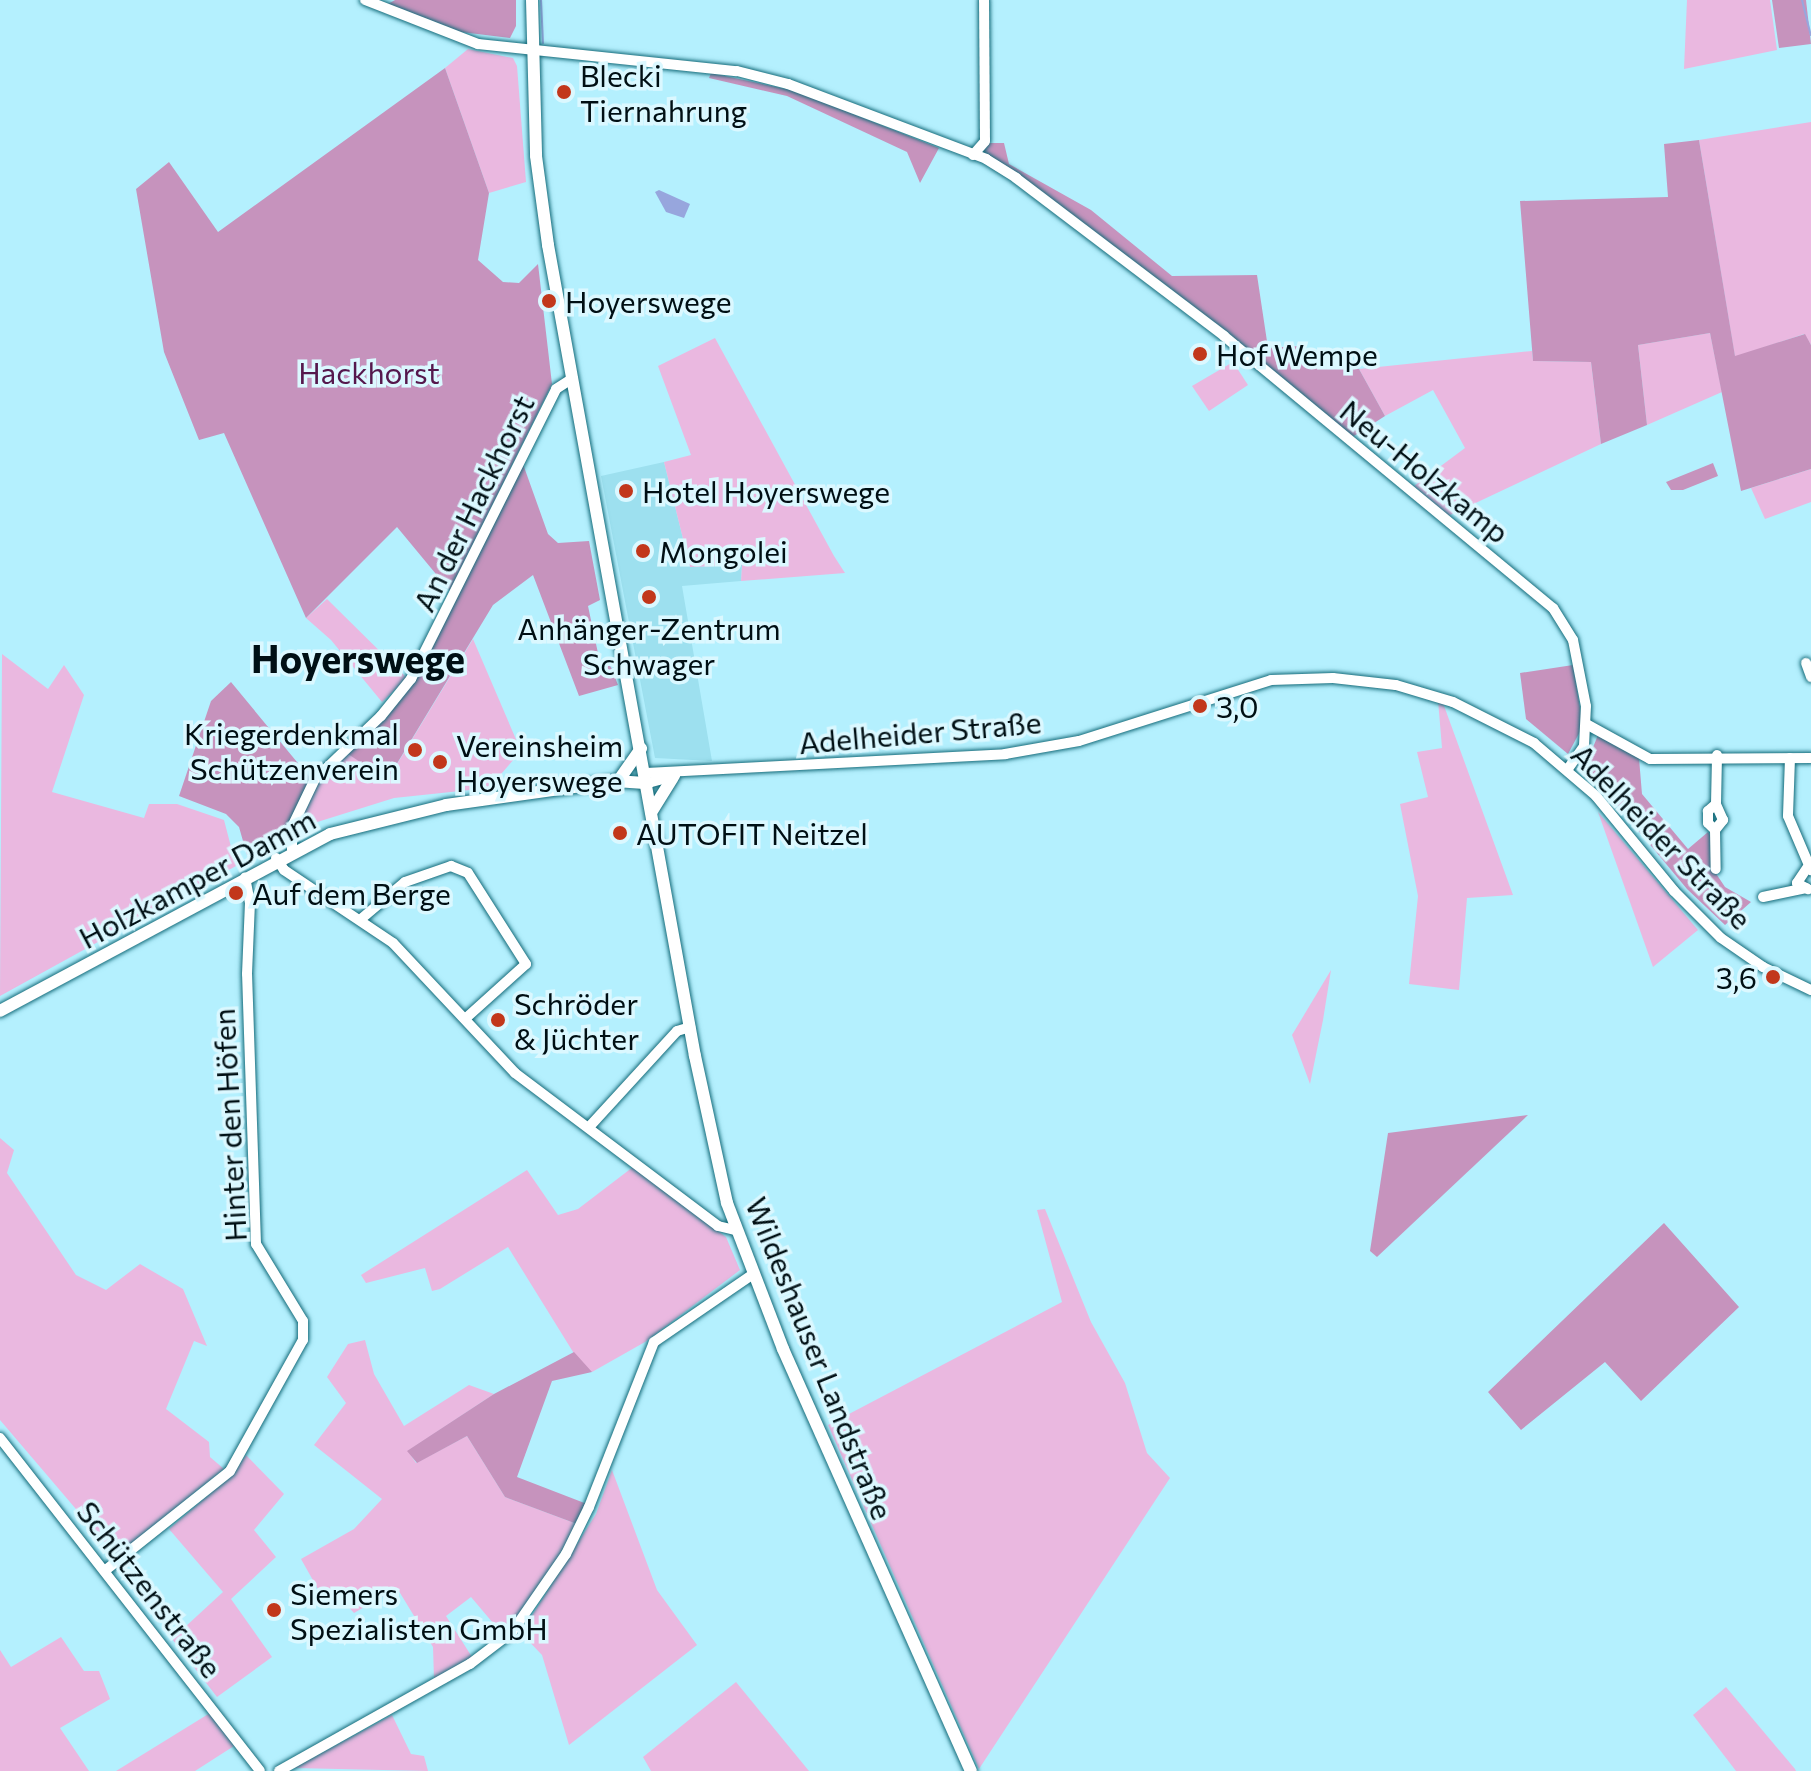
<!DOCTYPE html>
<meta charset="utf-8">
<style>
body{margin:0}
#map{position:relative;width:1811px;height:1771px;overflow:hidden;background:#b4f0fe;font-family:Commissioner,sans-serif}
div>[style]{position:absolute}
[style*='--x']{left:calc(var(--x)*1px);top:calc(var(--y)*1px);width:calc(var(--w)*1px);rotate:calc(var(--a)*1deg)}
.built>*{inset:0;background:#9de0ef}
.green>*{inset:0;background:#eab8e0}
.forest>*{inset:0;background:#c693bd}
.water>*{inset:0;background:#97a6dd}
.stream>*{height:2px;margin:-1px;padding:0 1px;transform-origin:1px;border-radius:1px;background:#97a6dd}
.roads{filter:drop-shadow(0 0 2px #146b7a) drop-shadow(0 0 2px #146b7a)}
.minor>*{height:10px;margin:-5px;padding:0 5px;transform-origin:5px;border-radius:5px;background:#fff}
.major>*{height:12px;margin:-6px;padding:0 6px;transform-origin:6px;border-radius:6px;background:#fff}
.dots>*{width:22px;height:22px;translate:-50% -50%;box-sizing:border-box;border:4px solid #dbf8ff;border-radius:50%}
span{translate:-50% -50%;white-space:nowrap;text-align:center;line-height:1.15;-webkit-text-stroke:7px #dbf8ff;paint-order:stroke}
.poi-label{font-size:30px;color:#000f14}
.left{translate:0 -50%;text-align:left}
.right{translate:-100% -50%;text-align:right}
.park-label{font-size:30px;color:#55184d}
.street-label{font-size:30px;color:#000f14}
.district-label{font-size:38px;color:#000f14;font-weight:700}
</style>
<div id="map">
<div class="built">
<i style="clip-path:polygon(664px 462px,690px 567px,742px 565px,741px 581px,682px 586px,712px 761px,655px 758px,601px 476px)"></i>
</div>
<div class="green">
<i style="clip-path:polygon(1687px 0,1770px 0,1777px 50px,1684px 69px)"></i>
<i style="clip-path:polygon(468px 49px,513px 58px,517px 66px,526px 182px,489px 193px,445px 68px)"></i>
<i style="clip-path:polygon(1811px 122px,1811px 345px,1804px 334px,1735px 357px,1699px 140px)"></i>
<i style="clip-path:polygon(1710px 333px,1722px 392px,1647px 425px,1638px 345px)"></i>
<i style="clip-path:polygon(715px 338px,834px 556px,845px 573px,741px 581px,742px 565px,690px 567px,664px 462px,691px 455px,658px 366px)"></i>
<i style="clip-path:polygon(1532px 351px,1533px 361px,1591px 362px,1601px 444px,1448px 516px,1414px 486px,1465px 448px,1433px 390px,1385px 416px,1359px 369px)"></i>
<i style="clip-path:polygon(1233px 362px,1248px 385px,1209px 411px,1192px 386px)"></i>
<i style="clip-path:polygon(1811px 469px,1811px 502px,1765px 519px,1751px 488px)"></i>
<i style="clip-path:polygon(327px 599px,407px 678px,382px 702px,331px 640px,306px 618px)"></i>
<i style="clip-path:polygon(473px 639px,521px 751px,489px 788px,394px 798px,295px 829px,317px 781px,348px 754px,388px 779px)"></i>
<i style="clip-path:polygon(2px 654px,48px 689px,64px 665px,84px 695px,52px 792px,144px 818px,149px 804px,177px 804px,224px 820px,236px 866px,0 996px)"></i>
<i style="clip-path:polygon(1438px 700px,1443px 703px,1513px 895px,1467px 898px,1459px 990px,1409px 984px,1418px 896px,1400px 804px,1428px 797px,1417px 752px,1442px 748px)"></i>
<i style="clip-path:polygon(1598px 812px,1698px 930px,1653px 967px)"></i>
<i style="clip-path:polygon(1331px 970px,1323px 1020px,1310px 1084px,1292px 1035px)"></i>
<i style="clip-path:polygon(0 1138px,14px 1150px,7px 1173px,76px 1275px,106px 1290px,140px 1264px,183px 1289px,207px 1346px,194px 1341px,166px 1409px,209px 1442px,210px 1457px,224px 1469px,116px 1556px,0 1420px)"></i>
<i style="clip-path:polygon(633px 1167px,726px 1237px,740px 1270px,645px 1342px,592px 1372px,583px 1368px,508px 1247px,440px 1289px,432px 1291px,425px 1268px,366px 1283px,361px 1275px,527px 1170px,558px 1215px,578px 1209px)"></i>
<i style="clip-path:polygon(1045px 1209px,1091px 1322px,1125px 1383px,1147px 1453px,1170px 1478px,979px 1769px,828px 1425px,1062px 1302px,1037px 1210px)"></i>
<i style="clip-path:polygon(365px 1340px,374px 1374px,404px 1426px,469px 1385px,494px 1394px,408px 1451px,416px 1463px,467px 1436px,505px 1497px,577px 1524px,537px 1595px,504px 1636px,471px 1597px,446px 1616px,472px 1657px,434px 1679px,433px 1647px,397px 1588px,354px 1613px,342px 1600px,328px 1607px,301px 1559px,354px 1529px,382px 1499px,314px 1445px,346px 1403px,327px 1377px,348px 1344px)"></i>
<i style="clip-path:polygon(246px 1455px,284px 1494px,254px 1530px,276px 1557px,231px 1599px,272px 1657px,217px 1697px,172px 1639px,223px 1592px,169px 1529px,233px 1474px)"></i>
<i style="clip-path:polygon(612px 1470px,657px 1590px,697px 1645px,569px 1745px,542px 1655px,521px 1633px,596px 1514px)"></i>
<i style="clip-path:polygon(61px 1637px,84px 1671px,99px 1671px,110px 1699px,60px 1728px,89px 1771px,0 1771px,0 1650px,11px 1667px)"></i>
<i style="clip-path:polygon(736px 1682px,809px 1771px,651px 1771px,643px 1757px)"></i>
<i style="clip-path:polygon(1726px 1687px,1795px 1769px,1796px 1771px,1736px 1771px,1693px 1715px)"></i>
<i style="clip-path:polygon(210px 1713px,234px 1746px,195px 1771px,116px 1771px)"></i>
<i style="clip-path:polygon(392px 1715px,411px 1754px,424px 1756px,428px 1771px,294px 1768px)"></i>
</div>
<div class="forest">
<i style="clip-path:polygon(395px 0,516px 0,516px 26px,510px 38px,461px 32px,388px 4px)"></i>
<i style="clip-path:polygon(1772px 0,1806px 0,1811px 44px,1779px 48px)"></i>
<i style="clip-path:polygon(445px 68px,489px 193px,478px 260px,503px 282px,519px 283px,538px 264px,552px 384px,450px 591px,397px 527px,306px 618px,224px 433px,199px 440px,164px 352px,136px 189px,169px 162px,218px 232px)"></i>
<i style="clip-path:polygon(711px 73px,795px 91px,939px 148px,920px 183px,907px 152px,787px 96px,709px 78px)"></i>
<i style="clip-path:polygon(1699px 140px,1735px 356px,1805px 334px,1811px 345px,1811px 469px,1741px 491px,1710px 333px,1638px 345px,1647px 425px,1601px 444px,1591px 362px,1533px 361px,1520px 201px,1668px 197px,1664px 144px)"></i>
<i style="clip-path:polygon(988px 143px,1004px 143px,1009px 164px,1091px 210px,1172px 276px,1257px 275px,1268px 348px,1299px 346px,1304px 354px,1359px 369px,1385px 416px,1351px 438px,1167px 286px,982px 154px)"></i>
<i style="clip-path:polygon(1713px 463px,1718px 476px,1683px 490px,1671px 490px,1666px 482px)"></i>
<i style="clip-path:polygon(523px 464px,548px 534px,558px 543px,589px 541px,600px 600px,588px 606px,599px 658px,611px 667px,618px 685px,579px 696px,533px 575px,493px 605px,387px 780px,348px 754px,387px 715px)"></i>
<i style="clip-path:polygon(1573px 665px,1583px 726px,1568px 754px,1526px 719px,1520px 673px)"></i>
<i style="clip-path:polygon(231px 682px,311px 779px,286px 829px,247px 855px,239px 827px,226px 814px,179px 796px,211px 701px)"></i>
<i style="clip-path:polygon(1598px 735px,1639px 758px,1642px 794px,1688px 849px,1708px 832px,1711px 837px,1713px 869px,1725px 887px,1751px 902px,1725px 925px,1687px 889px,1585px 767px)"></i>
<i style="clip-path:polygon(1528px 1115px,1377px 1257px,1370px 1251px,1388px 1133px)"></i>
<i style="clip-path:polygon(1664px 1223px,1739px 1307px,1641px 1401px,1605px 1362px,1521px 1430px,1488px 1392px)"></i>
<i style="clip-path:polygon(574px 1352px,592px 1372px,552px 1381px,517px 1477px,587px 1504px,577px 1524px,505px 1497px,467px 1436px,417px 1463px,407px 1451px,494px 1394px)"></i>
</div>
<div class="water">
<i style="clip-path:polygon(659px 190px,690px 204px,684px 218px,666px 212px,655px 192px)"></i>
</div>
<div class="stream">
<i style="--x:541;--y:0;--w:43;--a:87.3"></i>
<i style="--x:1802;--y:0;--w:36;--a:76"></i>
</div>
<div class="roads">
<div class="minor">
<i style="--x:365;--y:0;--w:121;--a:21.3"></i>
<i style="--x:478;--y:44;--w:260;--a:6"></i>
<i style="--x:737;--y:71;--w:53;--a:14.3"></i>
<i style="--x:788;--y:84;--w:212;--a:20.7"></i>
<i style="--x:986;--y:159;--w:36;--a:32"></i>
<i style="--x:1016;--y:178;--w:261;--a:37.2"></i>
<i style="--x:1224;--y:336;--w:427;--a:39.6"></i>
<i style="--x:1553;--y:608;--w:38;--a:58"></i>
<i style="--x:1573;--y:640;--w:67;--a:78.9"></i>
<i style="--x:1586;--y:706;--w:40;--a:92.9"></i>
<i style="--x:1584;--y:746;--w:28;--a:125"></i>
<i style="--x:973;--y:155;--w:18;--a:-49"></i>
<i style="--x:985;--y:141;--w:141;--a:-90.4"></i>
<i style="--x:1806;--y:663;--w:15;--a:70"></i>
<i style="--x:1588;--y:725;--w:71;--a:28.7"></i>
<i style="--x:1650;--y:759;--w:161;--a:-0.4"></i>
<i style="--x:1790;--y:758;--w:58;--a:92"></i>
<i style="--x:1788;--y:816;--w:59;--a:66.9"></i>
<i style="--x:646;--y:773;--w:360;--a:-3"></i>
<i style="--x:1005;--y:754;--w:75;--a:-10"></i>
<i style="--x:1079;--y:741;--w:201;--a:-17.6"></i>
<i style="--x:1271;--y:680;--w:62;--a:-1.8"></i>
<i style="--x:1333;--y:678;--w:63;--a:6.3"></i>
<i style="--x:1396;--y:685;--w:59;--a:16.6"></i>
<i style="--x:1453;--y:702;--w:91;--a:26.8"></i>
<i style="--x:1534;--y:743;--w:82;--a:40.5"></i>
<i style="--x:1596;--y:796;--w:123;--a:50.6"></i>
<i style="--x:1674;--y:891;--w:66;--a:45"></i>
<i style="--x:1721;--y:938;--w:51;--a:34.6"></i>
<i style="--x:1763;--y:967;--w:53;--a:25.6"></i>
<i style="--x:648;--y:783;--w:28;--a:-15"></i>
<i style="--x:1716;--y:804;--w:11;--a:139"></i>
<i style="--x:1708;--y:811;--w:12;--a:90"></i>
<i style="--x:1708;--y:823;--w:10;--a:45"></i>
<i style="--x:1715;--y:830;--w:39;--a:89"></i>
<i style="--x:1715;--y:830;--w:13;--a:-51"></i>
<i style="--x:1723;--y:820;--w:17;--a:-114"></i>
<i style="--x:1716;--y:804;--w:49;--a:-88.8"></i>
<i style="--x:292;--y:850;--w:23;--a:-90"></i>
<i style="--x:292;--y:827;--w:53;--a:-64.4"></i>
<i style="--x:315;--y:779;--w:91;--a:-43.7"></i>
<i style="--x:381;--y:716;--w:48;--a:-51"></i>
<i style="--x:411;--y:679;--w:324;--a:-63.4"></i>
<i style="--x:556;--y:389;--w:20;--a:-33"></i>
<i style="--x:276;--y:858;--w:14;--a:56"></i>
<i style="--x:284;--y:870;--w:131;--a:33.8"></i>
<i style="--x:393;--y:943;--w:178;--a:46.8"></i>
<i style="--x:515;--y:1073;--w:254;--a:37"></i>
<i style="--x:718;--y:1226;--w:18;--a:13"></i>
<i style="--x:1807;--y:868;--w:18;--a:124"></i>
<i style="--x:1797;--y:883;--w:13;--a:29"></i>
<i style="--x:1763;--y:897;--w:44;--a:-11.8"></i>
<i style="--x:361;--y:919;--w:57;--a:-40.1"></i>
<i style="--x:405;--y:882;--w:49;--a:-19.2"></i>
<i style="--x:451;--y:866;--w:18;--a:22"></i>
<i style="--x:468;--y:873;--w:108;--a:57.5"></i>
<i style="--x:526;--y:964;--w:82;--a:138"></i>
<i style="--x:590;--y:1126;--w:129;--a:-47.5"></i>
<i style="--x:677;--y:1031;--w:14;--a:-17"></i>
<i style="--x:0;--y:1438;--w:422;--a:52"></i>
<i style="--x:107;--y:1569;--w:157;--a:-38.5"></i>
<i style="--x:230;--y:1471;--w:150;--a:-60.9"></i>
<i style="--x:303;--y:1340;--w:19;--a:-90"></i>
<i style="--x:303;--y:1321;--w:90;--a:-121.4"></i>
<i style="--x:256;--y:1244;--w:270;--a:-91.9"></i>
<i style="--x:247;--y:974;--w:71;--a:-87.6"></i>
<i style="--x:250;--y:903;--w:26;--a:-101"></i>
<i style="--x:279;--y:1771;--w:219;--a:-29.3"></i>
<i style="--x:470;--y:1664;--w:53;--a:-37.3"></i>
<i style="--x:512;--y:1632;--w:95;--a:-55.3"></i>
<i style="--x:566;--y:1554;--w:52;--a:-63.9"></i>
<i style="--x:589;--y:1507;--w:177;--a:-68.5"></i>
<i style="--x:654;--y:1342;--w:119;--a:-34.4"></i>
</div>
<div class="major">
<i style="--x:532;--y:0;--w:156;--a:88.5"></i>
<i style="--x:536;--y:156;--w:90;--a:82.3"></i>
<i style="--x:548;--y:245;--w:824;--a:79.73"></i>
<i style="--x:695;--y:1056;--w:150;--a:77.7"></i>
<i style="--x:727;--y:1203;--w:156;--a:69"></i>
<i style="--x:783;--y:1349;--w:462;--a:66"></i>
<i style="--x:621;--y:777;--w:35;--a:-55"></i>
<i style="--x:652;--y:811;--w:39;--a:-58"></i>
<i style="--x:0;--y:1011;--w:374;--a:-28.2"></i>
<i style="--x:330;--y:834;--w:120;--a:-14"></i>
<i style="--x:446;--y:805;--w:172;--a:-8"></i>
<i style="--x:616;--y:781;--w:32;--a:4"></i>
</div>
</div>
<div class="dots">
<i style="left:564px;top:92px;background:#c2371b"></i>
<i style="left:549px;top:301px;background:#c2371b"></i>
<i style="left:1200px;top:354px;background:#c2371b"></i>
<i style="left:626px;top:491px;background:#c2371b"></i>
<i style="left:643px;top:551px;background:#c2371b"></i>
<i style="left:649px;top:597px;background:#c2371b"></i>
<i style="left:1200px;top:706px;background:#c2371b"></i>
<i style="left:415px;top:750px;background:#c2371b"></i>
<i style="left:440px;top:762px;background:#c2371b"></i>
<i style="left:620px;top:833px;background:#c2371b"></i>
<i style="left:236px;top:893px;background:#c2371b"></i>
<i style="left:1773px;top:977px;background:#c2371b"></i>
<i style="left:498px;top:1020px;background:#c2371b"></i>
<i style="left:274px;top:1610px;background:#c2371b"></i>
</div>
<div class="poi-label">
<span class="left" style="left:580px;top:92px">Blecki<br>Tiernahrung</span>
<span class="left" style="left:565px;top:301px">Hoyerswege</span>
<span class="left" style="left:1216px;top:354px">Hof Wempe</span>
<span class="left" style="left:642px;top:491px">Hotel Hoyerswege</span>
<span class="left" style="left:659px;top:551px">Mongolei</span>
<span style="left:649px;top:645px">Anhänger-Zentrum<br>Schwager</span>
<span class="left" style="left:1216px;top:706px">3,0</span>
<span class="right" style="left:399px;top:750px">Kriegerdenkmal<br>Schützenverein</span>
<span class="left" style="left:456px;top:762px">Vereinsheim<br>Hoyerswege</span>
<span class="left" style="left:636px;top:833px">AUTOFIT Neitzel</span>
<span class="left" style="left:252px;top:893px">Auf dem Berge</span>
<span class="right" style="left:1757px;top:977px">3,6</span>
<span class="left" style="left:514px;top:1020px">Schröder<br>&amp; Jüchter</span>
<span class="left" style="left:290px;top:1610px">Siemers<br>Spezialisten GmbH</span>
</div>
<div class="park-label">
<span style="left:369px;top:372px">Hackhorst</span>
</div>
<div class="street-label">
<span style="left:1425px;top:471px;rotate:39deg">Neu-Holzkamp</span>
<span style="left:473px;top:503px;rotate:-64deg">An der Hackhorst</span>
<span style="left:920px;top:732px;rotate:-5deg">Adelheider Straße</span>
<span style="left:1662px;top:836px;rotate:46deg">Adelheider Straße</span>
<span style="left:197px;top:878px;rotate:-28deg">Holzkamper Damm</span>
<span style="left:229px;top:1125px;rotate:-93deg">Hinter den Höfen</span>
<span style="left:820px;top:1358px;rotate:68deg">Wildeshauser Landstraße</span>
<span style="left:150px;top:1589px;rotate:52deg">Schützenstraße</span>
</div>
<div class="district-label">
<span style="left:358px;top:658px">Hoyerswege</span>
</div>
</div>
